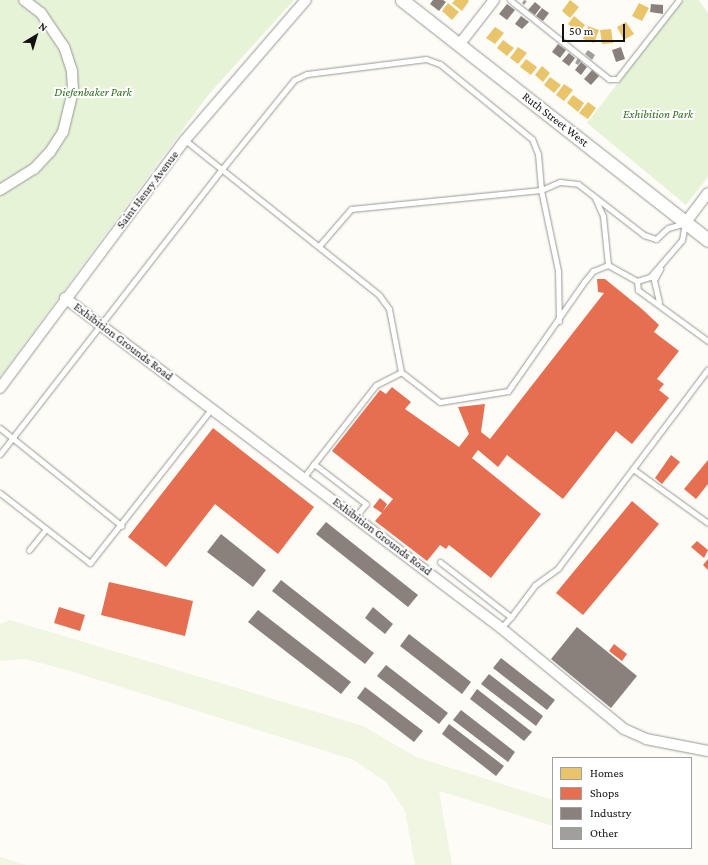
<!DOCTYPE html>
<style>
body{margin:0}
#map{position:relative;width:708px;height:865px;overflow:hidden;background:#fdfcf7;font-family:"Crimson Pro",serif}
div>[style]{position:absolute}
[style*='--x']{left:calc(var(--x)*1px);top:calc(var(--y)*1px);width:calc(var(--w)*1px);rotate:calc(var(--a)*1deg)}
.green>*{inset:0;background:#e7f3d7}
.pitch>*{inset:0;background:#f0f6e1}
.homes>*{inset:0;background:#e9c46a}
.shops>*{inset:0;background:#e76f51}
.industry>*{inset:0;background:#8a817c}
.building>*{inset:0;background:#a19f9c}
.roads{filter:drop-shadow(0 0 1px #979795) drop-shadow(0 0 1px #979795)}
.service>*{height:5px;margin:-2.5px;padding:0 2.5px;transform-origin:2.5px;border-radius:2.5px;background:#fffffe}
.minor>*{height:10px;margin:-5px;padding:0 5px;transform-origin:5px;border-radius:5px;background:#fffffe}
.tertiary>*{height:13px;margin:-6.5px;padding:0 6.5px;transform-origin:6.5px;border-radius:6.5px;background:#fffffe}
span{translate:-50% -50%;white-space:nowrap;text-align:center;line-height:1.15;-webkit-text-stroke:4px #fff;paint-order:stroke}
.park-label{font-size:12px;color:#2f6b1f;font-style:italic}
.street-label{font-size:12px;color:#111}
.legend{position:absolute;left:552px;top:757px;width:140px;height:92px;box-sizing:border-box;background:#fff;border:1px solid #a0a0a0;margin:0;padding:5px 7px;list-style:none;font-size:12px;color:#111}
.legend li{display:flex;align-items:center;gap:8px;height:20px}
.legend b{width:20px;border:1px solid #a0a0a0}
.north{position:absolute;left:16px;top:16px;width:40px;height:40px;-webkit-text-stroke:3px #fff;paint-order:stroke;rotate:38deg;font-size:11px;font-weight:700;line-height:16px;text-align:center;color:#111}
.north::after{content:'';display:block;margin:auto;width:14px;height:18px;background:#111;clip-path:polygon(50% 0,100% 100%,50% 72%,0 100%)}
.scale{position:absolute;left:562px;top:24px;width:63px;height:18px;box-sizing:border-box;border:2px solid #111;border-top:0;padding-left:5px;font-size:12px;line-height:14px;white-space:nowrap;color:#111;-webkit-text-stroke:3px #fff;paint-order:stroke}
</style>
<div id="map">
<div class="green">
<i style="clip-path:polygon(0 0,294px 0,209px 94px,0 377px)"></i>
<i style="clip-path:polygon(682px 0,699px 0,708px 13px,708px 177px,686px 205px,587px 123px)"></i>
</div>
<div class="pitch">
<i style="clip-path:polygon(10px 620px,363px 726px,416px 757px,553px 800px,553px 826px,439px 791px,452px 865px,415px 865px,405px 811px,386px 782px,354px 760px,70px 671px,26px 659px,0 661px,0 624px)"></i>
<i style="clip-path:polygon(0 857px,26px 865px,0 865px)"></i>
</div>
<div class="homes">
<i style="clip-path:polygon(455px 0,468px 0,469px 1px,462px 11px,452px 3px)"></i>
<i style="clip-path:polygon(570px 0,579px 7px,570px 18px,562px 11px)"></i>
<i style="clip-path:polygon(448px 3px,459px 12px,452px 20px,442px 11px)"></i>
<i style="clip-path:polygon(639px 3px,649px 8px,642px 21px,632px 16px)"></i>
<i style="clip-path:polygon(574px 16px,585px 25px,579px 33px,568px 24px)"></i>
<i style="clip-path:polygon(626px 22px,634px 34px,624px 40px,617px 27px)"></i>
<i style="clip-path:polygon(588px 26px,599px 30px,594px 43px,583px 39px)"></i>
<i style="clip-path:polygon(495px 27px,504px 33px,495px 44px,486px 38px)"></i>
<i style="clip-path:polygon(611px 29px,613px 43px,602px 44px,600px 30px)"></i>
<i style="clip-path:polygon(503px 40px,514px 48px,507px 56px,497px 48px)"></i>
<i style="clip-path:polygon(518px 47px,527px 53px,518px 64px,510px 58px)"></i>
<i style="clip-path:polygon(526px 59px,537px 67px,531px 75px,520px 67px)"></i>
<i style="clip-path:polygon(542px 66px,550px 73px,543px 82px,535px 75px)"></i>
<i style="clip-path:polygon(550px 77px,561px 85px,554px 93px,544px 85px)"></i>
<i style="clip-path:polygon(564px 84px,573px 90px,564px 101px,556px 95px)"></i>
<i style="clip-path:polygon(573px 95px,584px 103px,578px 112px,567px 103px)"></i>
<i style="clip-path:polygon(588px 102px,596px 108px,588px 119px,579px 113px)"></i>
</div>
<div class="shops">
<i style="clip-path:polygon(597px 279px,605px 279px,642px 309px,659px 325px,654px 332px,679px 351px,657px 379px,664px 384px,659px 390px,669px 398px,632px 444px,616px 431px,563px 499px,507px 455px,498px 467px,478px 450px,472px 458px,541px 514px,491px 578px,449px 545px,446px 549px,440px 545px,427px 561px,375px 521px,382px 513px,373px 507px,380px 498px,387px 504px,383px 511px,393px 499px,332px 451px,380px 390px,386px 394px,392px 387px,411px 402px,405px 409px,459px 447px,469px 434px,458px 407px,485px 404px,481px 432px,490px 439px,604px 293px,598px 292px)"></i>
<i style="clip-path:polygon(213px 428px,314px 507px,278px 554px,215px 504px,166px 567px,128px 537px)"></i>
<i style="clip-path:polygon(671px 455px,680px 462px,662px 484px,655px 478px)"></i>
<i style="clip-path:polygon(708px 460px,708px 484px,696px 499px,684px 489px)"></i>
<i style="clip-path:polygon(632px 501px,659px 524px,583px 615px,556px 593px)"></i>
<i style="clip-path:polygon(697px 541px,708px 550px,704px 558px,691px 547px)"></i>
<i style="clip-path:polygon(708px 559px,708px 570px,703px 565px)"></i>
<i style="clip-path:polygon(109px 582px,193px 601px,185px 636px,101px 615px)"></i>
<i style="clip-path:polygon(59px 607px,85px 615px,80px 631px,54px 623px)"></i>
<i style="clip-path:polygon(614px 644px,627px 654px,622px 661px,609px 651px)"></i>
</div>
<div class="industry">
<i style="clip-path:polygon(433px 0,443px 0,446px 2px,439px 11px,430px 4px)"></i>
<i style="clip-path:polygon(535px 2px,541px 7px,535px 15px,528px 10px)"></i>
<i style="clip-path:polygon(507px 4px,515px 10px,507px 20px,499px 14px)"></i>
<i style="clip-path:polygon(651px 4px,663px 5px,663px 14px,650px 12px)"></i>
<i style="clip-path:polygon(542px 8px,549px 13px,543px 21px,536px 16px)"></i>
<i style="clip-path:polygon(521px 16px,529px 22px,522px 29px,515px 24px)"></i>
<i style="clip-path:polygon(558px 44px,566px 50px,560px 58px,552px 52px)"></i>
<i style="clip-path:polygon(621px 47px,625px 59px,616px 62px,612px 50px)"></i>
<i style="clip-path:polygon(569px 53px,575px 58px,569px 66px,562px 61px)"></i>
<i style="clip-path:polygon(581px 62px,587px 67px,581px 75px,575px 70px)"></i>
<i style="clip-path:polygon(592px 70px,599px 76px,591px 85px,584px 79px)"></i>
<i style="clip-path:polygon(326px 522px,418px 595px,408px 607px,316px 534px)"></i>
<i style="clip-path:polygon(221px 534px,266px 570px,253px 587px,207px 552px)"></i>
<i style="clip-path:polygon(281px 580px,374px 653px,365px 664px,272px 591px)"></i>
<i style="clip-path:polygon(373px 607px,393px 624px,385px 634px,365px 618px)"></i>
<i style="clip-path:polygon(258px 610px,351px 682px,341px 694px,248px 622px)"></i>
<i style="clip-path:polygon(577px 627px,637px 676px,611px 708px,551px 659px)"></i>
<i style="clip-path:polygon(409px 634px,471px 682px,462px 694px,400px 646px)"></i>
<i style="clip-path:polygon(501px 658px,555px 700px,547px 710px,493px 668px)"></i>
<i style="clip-path:polygon(386px 665px,448px 713px,439px 724px,377px 676px)"></i>
<i style="clip-path:polygon(489px 674px,543px 716px,536px 726px,481px 684px)"></i>
<i style="clip-path:polygon(365px 687px,423px 731px,414px 742px,357px 698px)"></i>
<i style="clip-path:polygon(477px 689px,532px 732px,524px 741px,470px 699px)"></i>
<i style="clip-path:polygon(461px 710px,515px 752px,508px 762px,453px 720px)"></i>
<i style="clip-path:polygon(449px 724px,504px 766px,496px 776px,442px 734px)"></i>
</div>
<div class="building">
<i style="clip-path:polygon(524px 0,527px 1px,524px 5px,522px 3px)"></i>
<i style="clip-path:polygon(588px 50px,595px 55px,592px 60px,585px 54px)"></i>
<i style="clip-path:polygon(578px 58px,581px 61px,578px 65px,575px 63px)"></i>
</div>
<div class="roads">
<div class="service">
<i style="--x:510;--y:0;--w:127;--a:38.6"></i>
<i style="--x:609;--y:79;--w:8;--a:0"></i>
<i style="--x:617;--y:79;--w:100;--a:-51.9"></i>
<i style="--x:185;--y:140;--w:248;--a:38.6"></i>
<i style="--x:379;--y:295;--w:17;--a:54"></i>
<i style="--x:389;--y:309;--w:64;--a:79.2"></i>
<i style="--x:401;--y:372;--w:49;--a:37.6"></i>
<i style="--x:440;--y:402;--w:69;--a:-9.2"></i>
<i style="--x:508;--y:391;--w:133;--a:-55.1"></i>
<i style="--x:584;--y:282;--w:14;--a:-51"></i>
<i style="--x:593;--y:271;--w:16;--a:-22"></i>
<i style="--x:595;--y:198;--w:20;--a:66"></i>
<i style="--x:603;--y:216;--w:49;--a:84.2"></i>
<i style="--x:319;--y:246;--w:49;--a:-49.1"></i>
<i style="--x:351;--y:209;--w:191;--a:-5.7"></i>
<i style="--x:541;--y:190;--w:83;--a:78.1"></i>
<i style="--x:558;--y:271;--w:50;--a:88.9"></i>
<i style="--x:608;--y:265;--w:33;--a:29"></i>
<i style="--x:637;--y:281;--w:14;--a:-17"></i>
<i style="--x:650;--y:277;--w:49;--a:-49.1"></i>
<i style="--x:682;--y:240;--w:17;--a:-80"></i>
<i style="--x:637;--y:281;--w:9;--a:84"></i>
<i style="--x:638;--y:290;--w:87;--a:36.1"></i>
<i style="--x:659;--y:302;--w:23;--a:-103"></i>
<i style="--x:654;--y:280;--w:13;--a:-61"></i>
<i style="--x:0;--y:428;--w:156;--a:38.8"></i>
<i style="--x:0;--y:454;--w:361;--a:-52.1"></i>
<i style="--x:222;--y:169;--w:114;--a:-51"></i>
<i style="--x:294;--y:80;--w:14;--a:-25"></i>
<i style="--x:307;--y:74;--w:120;--a:-7.2"></i>
<i style="--x:426;--y:59;--w:15;--a:20"></i>
<i style="--x:440;--y:64;--w:119;--a:39.2"></i>
<i style="--x:532;--y:139;--w:16;--a:68"></i>
<i style="--x:538;--y:154;--w:36;--a:85"></i>
<i style="--x:541;--y:190;--w:21;--a:-23"></i>
<i style="--x:560;--y:182;--w:18;--a:6"></i>
<i style="--x:578;--y:184;--w:83;--a:37.7"></i>
<i style="--x:644;--y:235;--w:13;--a:18"></i>
<i style="--x:656;--y:239;--w:16;--a:-43"></i>
<i style="--x:668;--y:228;--w:18;--a:-16"></i>
<i style="--x:633;--y:469;--w:92;--a:35.8"></i>
<i style="--x:303;--y:478;--w:18;--a:-52"></i>
<i style="--x:0;--y:493;--w:114;--a:37.9"></i>
<i style="--x:90;--y:563;--w:197;--a:-51.8"></i>
<i style="--x:355;--y:517;--w:17;--a:-50"></i>
<i style="--x:366;--y:504;--w:66;--a:-142.4"></i>
<i style="--x:314;--y:464;--w:100;--a:-51.9"></i>
<i style="--x:376;--y:385;--w:28;--a:-27"></i>
<i style="--x:29;--y:550;--w:27;--a:-51"></i>
<i style="--x:440;--y:562;--w:90;--a:37.8"></i>
<i style="--x:511;--y:617;--w:40;--a:-53"></i>
<i style="--x:535;--y:585;--w:29;--a:-36"></i>
<i style="--x:558;--y:568;--w:249;--a:-53"></i>
<i style="--x:501;--y:628;--w:15;--a:-48"></i>
</div>
<div class="minor">
<i style="--x:459;--y:45;--w:57;--a:-52.1"></i>
<i style="--x:0;--y:190;--w:40;--a:-32"></i>
<i style="--x:34;--y:169;--w:23;--a:-47"></i>
<i style="--x:50;--y:152;--w:24;--a:-57"></i>
<i style="--x:63;--y:132;--w:42;--a:-76.3"></i>
<i style="--x:73;--y:91;--w:20;--a:-93"></i>
<i style="--x:72;--y:71;--w:25;--a:-108"></i>
<i style="--x:64;--y:47;--w:41;--a:-124.1"></i>
<i style="--x:41;--y:13;--w:21;--a:-143"></i>
<i style="--x:686;--y:222;--w:36;--a:-53"></i>
<i style="--x:65;--y:298;--w:547;--a:37.12"></i>
<i style="--x:501;--y:628;--w:159;--a:39.4"></i>
<i style="--x:624;--y:729;--w:24;--a:24"></i>
<i style="--x:646;--y:739;--w:63;--a:11"></i>
<i style="--x:0;--y:388;--w:309;--a:-53.3"></i>
<i style="--x:185;--y:140;--w:185;--a:-49.2"></i>
</div>
<div class="tertiary">
<i style="--x:402;--y:0;--w:389;--a:38.1"></i>
</div>
</div>
<div class="park-label">
<span style="left:93px;top:93px">Diefenbaker Park</span>
<span style="left:658px;top:115px">Exhibition Park</span>
</div>
<div class="street-label">
<span style="left:555px;top:120px;rotate:38deg">Ruth Street West</span>
<span style="left:148px;top:190px;rotate:-53deg">Saint Henry Avenue</span>
<span style="left:123px;top:342px;rotate:37deg">Exhibition Grounds Road</span>
<span style="left:382px;top:537px;rotate:37deg">Exhibition Grounds Road</span>
</div>
<ul class="legend">
<li><b style="height:11px;background:#e9c46a"></b>Homes</li>
<li><b style="height:11px;background:#e76f51"></b>Shops</li>
<li><b style="height:11px;background:#8a817c"></b>Industry</li>
<li><b style="height:11px;background:#a19f9c"></b>Other</li>
</ul>
<div class="north">N</div>
<div class="scale">50 m</div>
</div>
